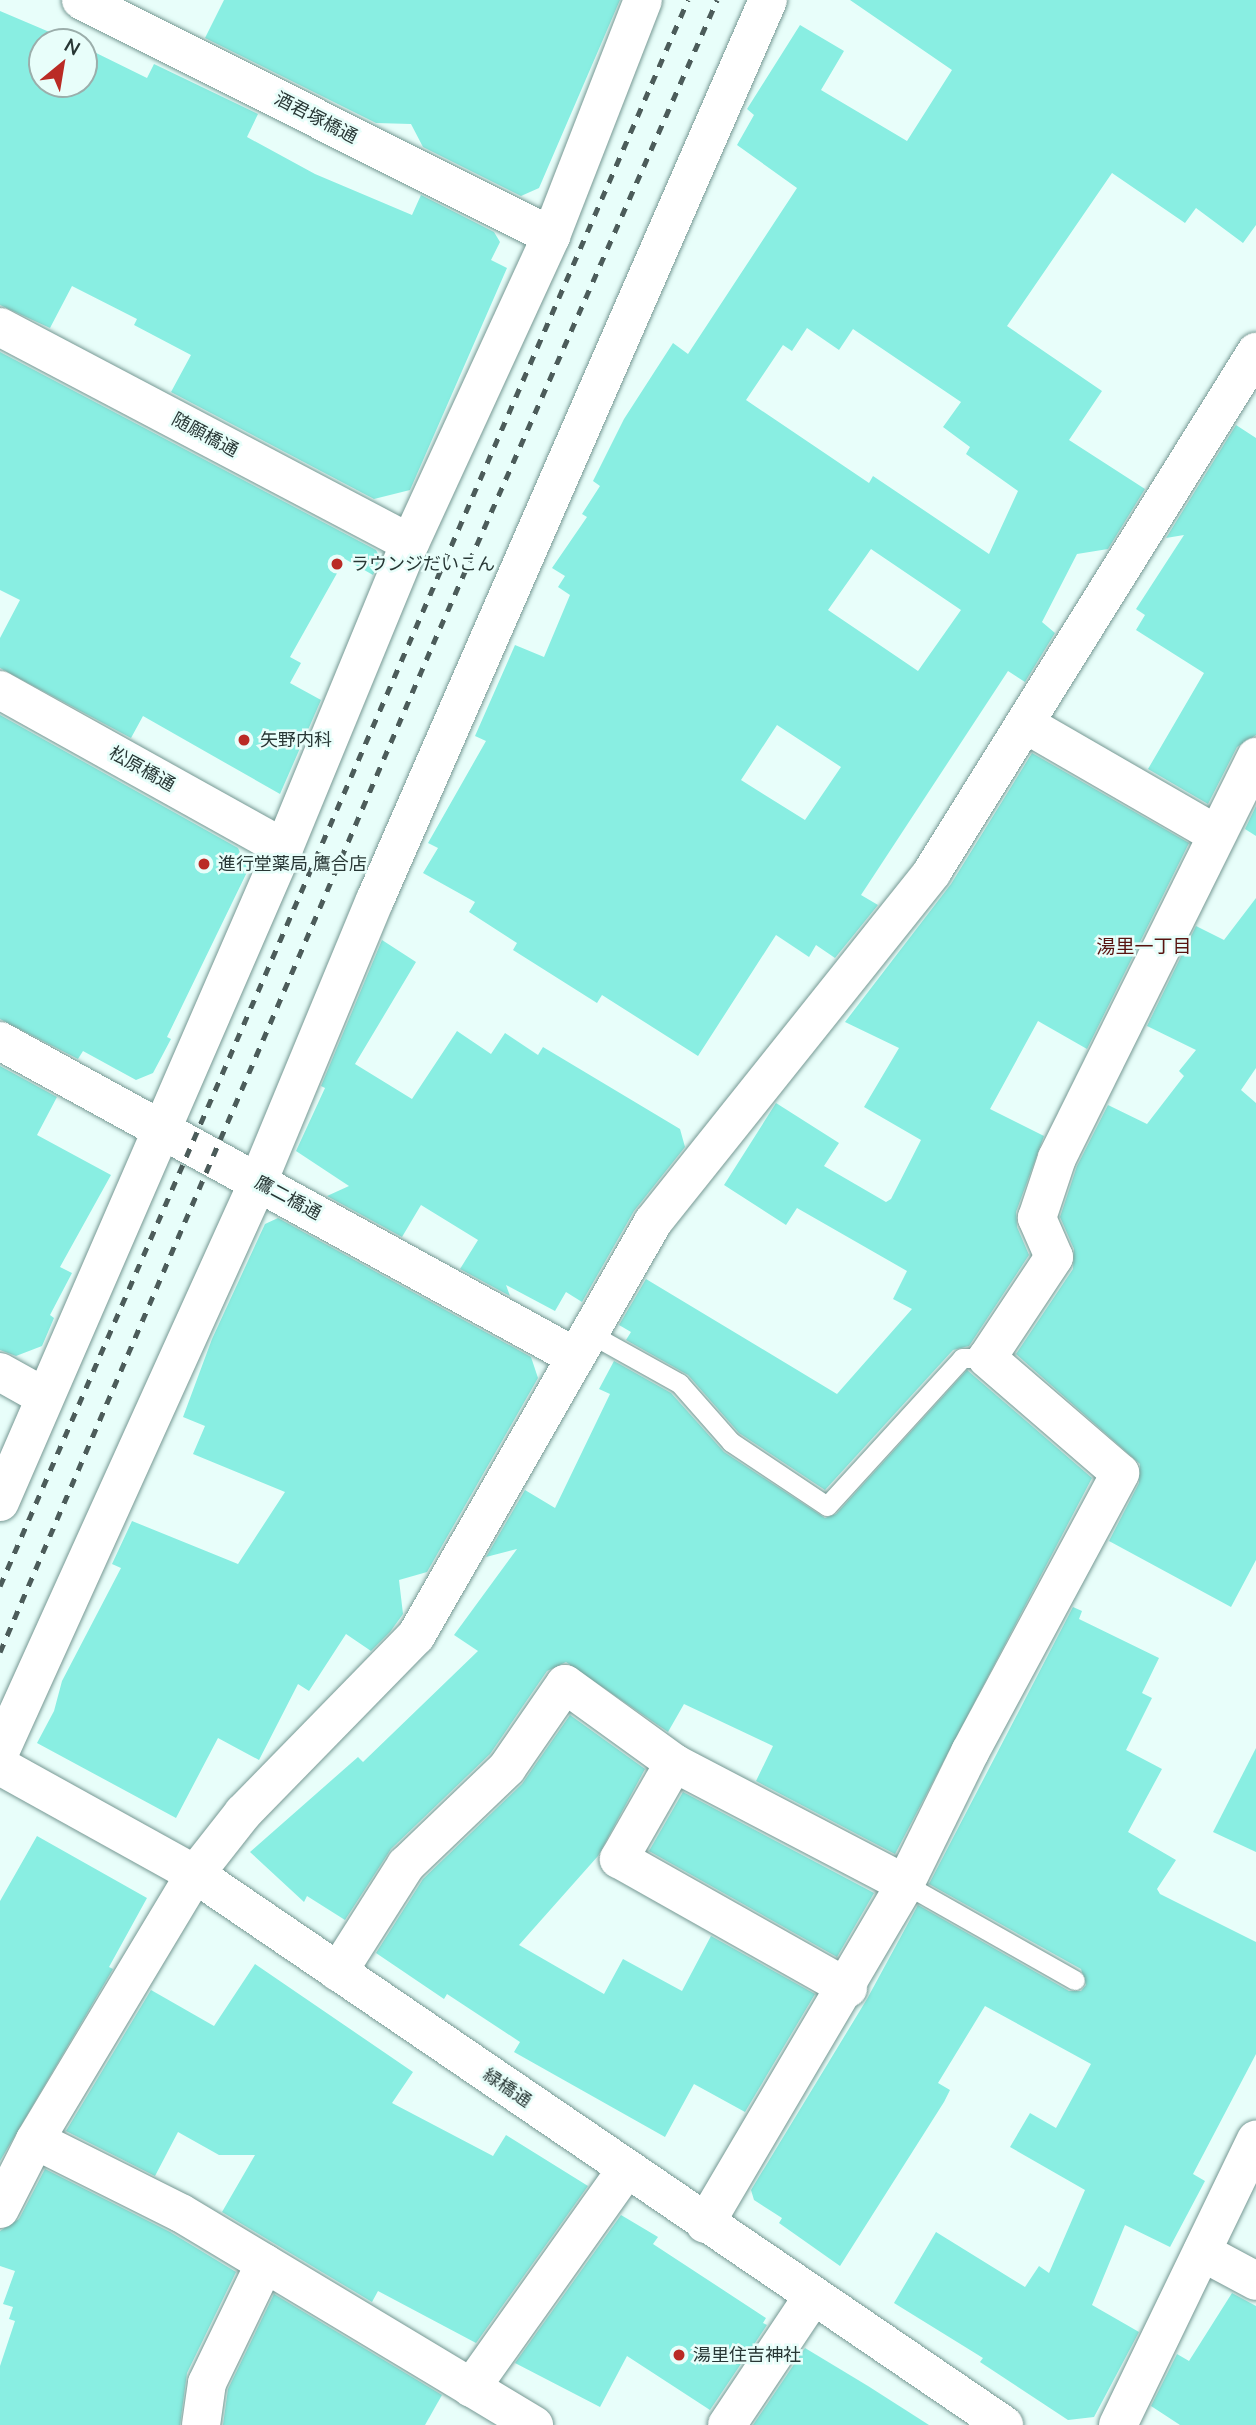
<!DOCTYPE html>
<meta charset="utf-8">
<style>
body{margin:0}
#map{position:relative;width:1256px;height:2425px;overflow:hidden;background:#e8fefa;font-family:Mulish,"Noto Sans JP",sans-serif}
div>[style]{position:absolute}
[style*='--x']{left:calc(var(--x)*1px);top:calc(var(--y)*1px);width:calc(var(--w)*1px);rotate:calc(var(--a)*1deg)}
.building>*{inset:0;background:#89eee2}
.roads{filter:drop-shadow(0 0 2px #769893) drop-shadow(0 0 2px #769893)}
.service>*{height:19px;margin:-9.5px;padding:0 9.5px;transform-origin:9.5px;border-radius:9.5px;background:#fff}
.minor>*{height:38px;margin:-19px;padding:0 19px;transform-origin:19px;border-radius:19px;background:#fff}
.tertiary>*{height:38px;margin:-19px;padding:0 19px;transform-origin:19px;border-radius:19px;background:#fff}
.rail>*{height:5px;margin-top:-2.5px;transform-origin:0;background:repeating-linear-gradient(90deg,#4c5c5a 0 9px,transparent 0 18px)}
.dots>*{width:19px;height:19px;translate:-50% -50%;box-sizing:border-box;border:4px solid #e8fefa;border-radius:50%}
span{translate:-50% -50%;white-space:nowrap;text-align:center;line-height:1.15;-webkit-text-stroke:5px #e8fefa;paint-order:stroke}
.street-label{font-size:18px;color:#283735}
.poi-label{font-size:18px;color:#283735}
.left{translate:0 -50%;text-align:left}
.neighbourhood-label{font-size:19px;color:#581410}
.north{position:absolute;left:28px;top:28px;width:70px;height:70px;box-sizing:border-box;background:#e8fefa;border:2px solid #9baeab;border-radius:50%;rotate:30deg;font-size:19px;font-weight:700;line-height:28px;text-align:center;color:#283735}
.north::after{content:'';display:block;margin:auto;width:24px;height:32px;background:#ba2b25;clip-path:polygon(50% 0,100% 100%,50% 72%,0 100%)}
</style>
<div id="map">
<div class="building">
<i style="clip-path:polygon(224px 0,620px 0,539px 188px,521px 196px,423px 147px,411px 124px,376px 123px,205px 38px)"></i>
<i style="clip-path:polygon(evenodd,850px 0,1256px 0,1256px 225px,1243px 243px,1196px 208px,1185px 223px,1112px 173px,1007px 326px,1102px 391px,1069px 440px,1145px 489px,1108px 549px,1077px 554px,1042px 622px,1055px 633px,1025px 682px,1008px 671px,861px 895px,878px 905px,835px 958px,816px 945px,809px 957px,776px 935px,698px 1056px,602px 995px,597px 1003px,513px 950px,517px 943px,469px 912px,475px 902px,423px 873px,438px 848px,428px 843px,486px 741px,475px 736px,515px 645px,544px 657px,570px 595px,558px 587px,565px 576px,552px 568px,587px 517px,582px 514px,600px 486px,593px 481px,624px 419px,673px 343px,688px 354px,797px 188px,737px 145px,754px 115px,747px 109px,800px 25px,844px 51px,821px 90px,907px 141px,952px 70px,850px 0,807px 328px,839px 350px,853px 329px,961px 402px,943px 427px,970px 447px,966px 454px,1018px 491px,989px 554px,873px 476px,869px 483px,746px 400px,783px 345px,792px 351px,807px 328px,850px 0,871px 549px,961px 610px,918px 671px,828px 610px,871px 549px,850px 0,777px 725px,841px 767px,805px 820px,741px 780px,777px 725px)"></i>
<i style="clip-path:polygon(0 11px,73px 42px,42px 42px,42px 84px,84px 84px,84px 47px,147px 78px,154px 64px,258px 114px,247px 137px,315px 174px,412px 215px,421px 195px,494px 232px,500px 242px,491px 260px,507px 268px,410px 490px,374px 499px,171px 392px,191px 355px,134px 325px,137px 319px,72px 286px,50px 328px,0 305px)"></i>
<i style="clip-path:polygon(0 352px,376px 550px,380px 558px,373px 575px,345px 559px,290px 657px,301px 663px,290px 683px,321px 700px,280px 794px,143px 716px,131px 738px,0 668px,0 638px,20px 600px,0 590px)"></i>
<i style="clip-path:polygon(1236px 425px,1256px 438px,1256px 735px,1237px 747px,1208px 804px,1148px 769px,1204px 673px,1136px 630px,1145px 615px,1136px 609px,1184px 535px,1166px 538px)"></i>
<i style="clip-path:polygon(0 715px,238px 848px,248px 870px,167px 1037px,171px 1039px,153px 1073px,136px 1080px,83px 1051px,78px 1059px,0 1019px)"></i>
<i style="clip-path:polygon(1032px 753px,1189px 843px,1087px 1049px,1038px 1021px,990px 1109px,1044px 1136px,1016px 1212px,1017px 1227px,1029px 1255px,969px 1346px,953px 1350px,825px 1490px,739px 1433px,688px 1375px,626px 1340px,631px 1332px,619px 1325px,646px 1279px,837px 1394px,912px 1309px,893px 1299px,907px 1271px,797px 1208px,786px 1225px,724px 1185px,776px 1103px,839px 1143px,824px 1166px,886px 1202px,891px 1199px,921px 1140px,864px 1107px,899px 1048px,845px 1022px,951px 884px)"></i>
<i style="clip-path:polygon(1256px 806px,1256px 836px,1245px 829px)"></i>
<i style="clip-path:polygon(1256px 898px,1256px 1068px,1241px 1090px,1256px 1103px,1256px 1560px,1231px 1607px,1109px 1541px,1139px 1483px,1140px 1464px,1016px 1354px,1073px 1269px,1074px 1249px,1060px 1217px,1077px 1166px,1108px 1105px,1147px 1124px,1184px 1076px,1179px 1071px,1196px 1050px,1147px 1026px,1196px 926px,1224px 940px)"></i>
<i style="clip-path:polygon(382px 940px,416px 962px,355px 1064px,412px 1099px,457px 1031px,491px 1054px,505px 1033px,538px 1055px,543px 1047px,680px 1129px,685px 1147px,634px 1211px,582px 1302px,566px 1292px,555px 1311px,506px 1285px,510px 1296px,460px 1269px,478px 1240px,421px 1205px,402px 1237px,327px 1196px,349px 1186px,296px 1151px,325px 1088px,321px 1086px)"></i>
<i style="clip-path:polygon(0 1066px,57px 1097px,37px 1135px,111px 1175px,60px 1267px,72px 1273px,50px 1315px,54px 1318px,42px 1346px,16px 1356px,0 1350px)"></i>
<i style="clip-path:polygon(278px 1218px,531px 1357px,538px 1378px,427px 1572px,399px 1580px,403px 1614px,390px 1632px,371px 1651px,346px 1634px,309px 1691px,298px 1684px,259px 1760px,218px 1738px,176px 1818px,37px 1743px,54px 1711px,62px 1681px,121px 1568px,112px 1564px,132px 1521px,238px 1564px,285px 1492px,193px 1454px,205px 1426px,183px 1417px,212px 1339px,265px 1224px)"></i>
<i style="clip-path:polygon(614px 1361px,671px 1393px,724px 1452px,825px 1518px,836px 1514px,967px 1370px,1092px 1478px,895px 1854px,756px 1781px,773px 1746px,684px 1704px,668px 1732px,566px 1662px,547px 1671px,490px 1754px,391px 1849px,345px 1920px,307px 1896px,304px 1902px,250px 1852px,358px 1757px,363px 1762px,478px 1651px,454px 1635px,517px 1549px,486px 1557px,525px 1490px,555px 1508px,610px 1394px,599px 1389px)"></i>
<i style="clip-path:polygon(1073px 1607px,1082px 1611px,1079px 1619px,1159px 1658px,1142px 1693px,1152px 1698px,1126px 1750px,1162px 1769px,1128px 1832px,1176px 1860px,1157px 1889px,1160px 1894px,1256px 1942px,1256px 2054px,1193px 2174px,1205px 2181px,1170px 2247px,1125px 2225px,1092px 2305px,1139px 2332px,1094px 2417px,1068px 2420px,980px 2362px,983px 2358px,894px 2303px,936px 2232px,1025px 2287px,1039px 2266px,1049px 2273px,1085px 2190px,1010px 2147px,1030px 2113px,1056px 2128px,1091px 2064px,985px 2006px,938px 2083px,950px 2090px,944px 2102px,840px 2266px,779px 2223px,782px 2218px,754px 2200px,751px 2190px,867px 1999px,918px 1905px,1069px 1991px,1081px 1991px,1086px 1985px,1081px 1969px,929px 1884px)"></i>
<i style="clip-path:polygon(570px 1715px,645px 1769px,598px 1856px,519px 1945px,604px 1994px,623px 1959px,682px 1991px,711px 1936px,815px 1994px,745px 2112px,694px 2084px,665px 2137px,514px 2052px,520px 2042px,447px 1994px,444px 1999px,376px 1953px,423px 1879px,522px 1784px)"></i>
<i style="clip-path:polygon(1256px 1748px,1256px 1852px,1213px 1832px)"></i>
<i style="clip-path:polygon(683px 1792px,874px 1893px,837px 1957px,649px 1851px)"></i>
<i style="clip-path:polygon(37px 1836px,147px 1898px,109px 1967px,113px 1969px,0 2161px,0 1901px)"></i>
<i style="clip-path:polygon(255px 1964px,413px 2072px,392px 2103px,493px 2156px,506px 2135px,588px 2186px,476px 2343px,378px 2291px,372px 2302px,222px 2212px,255px 2155px,219px 2155px,178px 2132px,155px 2176px,66px 2131px,151px 1990px,214px 2026px)"></i>
<i style="clip-path:polygon(45px 2169px,170px 2232px,236px 2272px,187px 2373px,180px 2425px,0 2425px,0 2366px,15px 2321px,9px 2319px,13px 2307px,3px 2304px,15px 2271px,0 2266px,0 2231px,19px 2219px)"></i>
<i style="clip-path:polygon(621px 2215px,658px 2237px,653px 2244px,766px 2318px,763px 2323px,767px 2325px,710px 2410px,627px 2356px,600px 2407px,515px 2363px)"></i>
<i style="clip-path:polygon(1232px 2293px,1256px 2306px,1256px 2425px,1180px 2425px,1151px 2406px,1177px 2354px,1189px 2361px)"></i>
<i style="clip-path:polygon(274px 2294px,442px 2395px,425px 2425px,223px 2425px,228px 2389px)"></i>
<i style="clip-path:polygon(805px 2348px,868px 2386px,929px 2425px,753px 2425px)"></i>
</div>
<div class="roads">
<div class="service">
<i style="--x:589;--y:1333;--w:103;--a:29.1"></i>
<i style="--x:679;--y:1383;--w:79;--a:48.6"></i>
<i style="--x:731;--y:1442;--w:115;--a:33.7"></i>
<i style="--x:827;--y:1506;--w:200;--a:-47.6"></i>
<i style="--x:962;--y:1358;--w:25;--a:0"></i>
<i style="--x:905;--y:1884;--w:195;--a:29.5"></i>
</div>
<div class="minor">
<i style="--x:81;--y:0;--w:526;--a:26.66"></i>
<i style="--x:0;--y:327;--w:463;--a:27.8"></i>
<i style="--x:0;--y:690;--w:325;--a:29.1"></i>
<i style="--x:1027;--y:725;--w:218;--a:30"></i>
<i style="--x:0;--y:1041;--w:655;--a:28.76"></i>
<i style="--x:0;--y:1372;--w:51;--a:29.1"></i>
<i style="--x:0;--y:1502;--w:713;--a:-66.53"></i>
<i style="--x:284;--y:848;--w:330;--a:-67.6"></i>
<i style="--x:410;--y:543;--w:338;--a:-65.3"></i>
<i style="--x:551;--y:236;--w:253;--a:-68.7"></i>
<i style="--x:0;--y:1752;--w:626;--a:-65.65"></i>
<i style="--x:258;--y:1182;--w:305;--a:-67.5"></i>
<i style="--x:375;--y:900;--w:982;--a:-66.41"></i>
<i style="--x:674;--y:1763;--w:111;--a:119.8"></i>
<i style="--x:619;--y:1859;--w:263;--a:29.4"></i>
<i style="--x:338;--y:1972;--w:127;--a:-57.6"></i>
<i style="--x:406;--y:1865;--w:140;--a:-43.8"></i>
<i style="--x:507;--y:1768;--w:102;--a:-55.4"></i>
<i style="--x:565;--y:1684;--w:135;--a:35.9"></i>
<i style="--x:674;--y:1763;--w:261;--a:27.6"></i>
<i style="--x:35;--y:2140;--w:163;--a:26.6"></i>
<i style="--x:181;--y:2213;--w:412;--a:31"></i>
<i style="--x:0;--y:2209;--w:77;--a:-63.1"></i>
<i style="--x:35;--y:2140;--w:310;--a:-59"></i>
<i style="--x:195;--y:1874;--w:78;--a:-51.8"></i>
<i style="--x:243;--y:1813;--w:248;--a:-45.7"></i>
<i style="--x:416;--y:1636;--w:477;--a:-60.2"></i>
<i style="--x:653;--y:1222;--w:448;--a:-51.4"></i>
<i style="--x:932;--y:872;--w:613;--a:-58.07"></i>
<i style="--x:705;--y:2224;--w:394;--a:-59.5"></i>
<i style="--x:905;--y:1884;--w:147;--a:-63.8"></i>
<i style="--x:970;--y:1752;--w:317;--a:-61.7"></i>
<i style="--x:1120;--y:1473;--w:176;--a:-139.2"></i>
<i style="--x:987;--y:1358;--w:121;--a:-56.4"></i>
<i style="--x:1054;--y:1257;--w:43;--a:-113.6"></i>
<i style="--x:1037;--y:1218;--w:63;--a:-71.6"></i>
<i style="--x:1057;--y:1158;--w:448;--a:-63.6"></i>
<i style="--x:1202;--y:2252;--w:61;--a:28.2"></i>
<i style="--x:471;--y:2388;--w:267;--a:-54.6"></i>
<i style="--x:201;--y:2425;--w:42;--a:-81.9"></i>
<i style="--x:207;--y:2383;--w:133;--a:-64.2"></i>
<i style="--x:727;--y:2425;--w:155;--a:-56.3"></i>
<i style="--x:1118;--y:2425;--w:317;--a:-64.2"></i>
</div>
<div class="tertiary">
<i style="--x:0;--y:1766;--w:223;--a:29"></i>
<i style="--x:195;--y:1874;--w:979;--a:34.26"></i>
</div>
</div>
<div class="rail">
<i style="--x:0;--y:1586;--w:1729;--a:-66.55"></i>
<i style="--x:0;--y:1652;--w:1097;--a:-66.75"></i>
<i style="--x:433;--y:644;--w:704;--a:-66.2"></i>
</div>
<div class="dots">
<i style="left:337px;top:564px;background:#ba2b25"></i>
<i style="left:244px;top:740px;background:#ba2b25"></i>
<i style="left:204px;top:864px;background:#ba2b25"></i>
<i style="left:679px;top:2355px;background:#ba2b25"></i>
</div>
<div class="street-label">
<span style="left:316px;top:118px;rotate:27deg">酒君塚橋通</span>
<span style="left:205px;top:435px;rotate:28deg">随願橋通</span>
<span style="left:142px;top:769px;rotate:29deg">松原橋通</span>
<span style="left:288px;top:1198px;rotate:28deg">鷹二橋通</span>
<span style="left:507px;top:2088px;rotate:34deg">緑橋通</span>
</div>
<div class="poi-label">
<span class="left" style="left:351px;top:564px">ラウンジだいこん</span>
<span class="left" style="left:260px;top:740px">矢野内科</span>
<span class="left" style="left:218px;top:864px">進行堂薬局 鷹合店</span>
<span class="left" style="left:693px;top:2355px">湯里住吉神社</span>
</div>
<div class="neighbourhood-label">
<span style="left:1144px;top:947px">湯里一丁目</span>
</div>
<div class="north">N</div>
</div>
